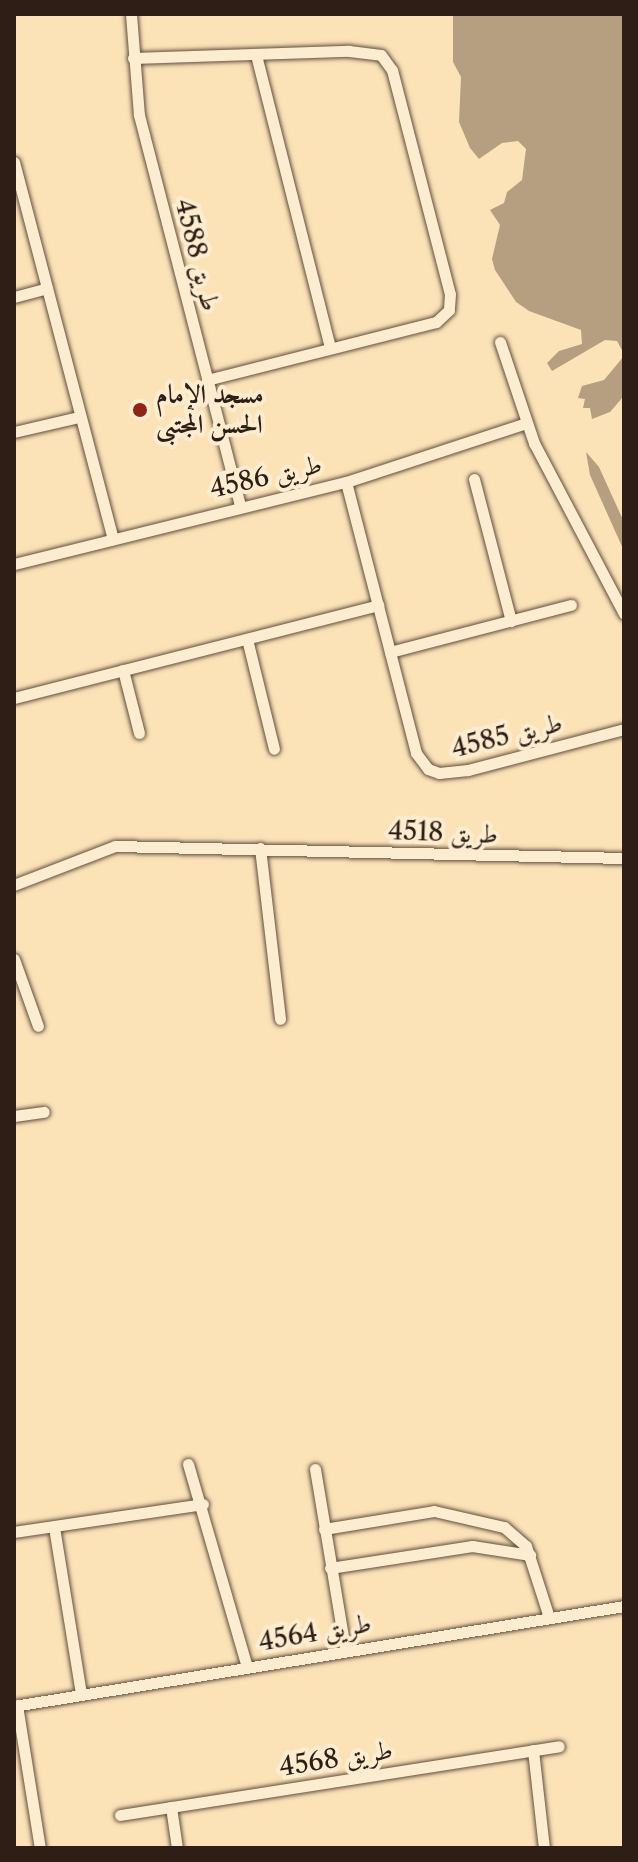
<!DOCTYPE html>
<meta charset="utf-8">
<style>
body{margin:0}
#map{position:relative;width:638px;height:1862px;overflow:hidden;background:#fbe2b7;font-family:"Libre Caslon Text",Amiri,serif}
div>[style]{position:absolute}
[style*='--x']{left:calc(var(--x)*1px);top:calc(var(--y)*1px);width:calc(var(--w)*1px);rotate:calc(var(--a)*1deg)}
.water>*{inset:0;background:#b59f80}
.roads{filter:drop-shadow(0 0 2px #614f3e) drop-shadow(0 0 2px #614f3e)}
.street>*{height:11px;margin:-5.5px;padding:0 5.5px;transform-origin:5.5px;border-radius:5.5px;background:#fcecd0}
.dots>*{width:22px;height:22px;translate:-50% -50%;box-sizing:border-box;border:4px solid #fcecd0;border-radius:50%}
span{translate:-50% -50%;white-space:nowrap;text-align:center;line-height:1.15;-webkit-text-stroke:8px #fcecd0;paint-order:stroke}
.street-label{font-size:26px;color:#2e1e16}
.poi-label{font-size:26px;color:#2e1e16;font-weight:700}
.left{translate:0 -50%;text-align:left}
.frame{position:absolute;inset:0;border:16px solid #2e1e16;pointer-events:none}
</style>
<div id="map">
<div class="water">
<i style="clip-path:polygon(453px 14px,624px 14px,624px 354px,617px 341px,605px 340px,552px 371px,547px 363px,559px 351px,582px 344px,581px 330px,529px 311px,516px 302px,495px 270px,492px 259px,500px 225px,490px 210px,504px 203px,507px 192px,522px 180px,526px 149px,518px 141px,502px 143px,479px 159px,470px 148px,459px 122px,461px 77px,453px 62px)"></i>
<i style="clip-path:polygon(624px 356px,623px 397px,610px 412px,592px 419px,590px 408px,583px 408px,585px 399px,578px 398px,582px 386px,604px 380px)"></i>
<i style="clip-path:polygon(586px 452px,599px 467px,624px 522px,624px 551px,590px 475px)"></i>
</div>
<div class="roads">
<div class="street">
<i style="--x:131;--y:14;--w:101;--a:85.5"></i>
<i style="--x:139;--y:115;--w:403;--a:75.5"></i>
<i style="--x:256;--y:55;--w:302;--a:75.8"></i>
<i style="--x:133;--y:58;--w:216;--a:-1.9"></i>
<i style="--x:349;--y:51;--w:32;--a:7"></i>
<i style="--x:381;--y:55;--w:19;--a:54"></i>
<i style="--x:392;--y:70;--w:231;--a:75.5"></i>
<i style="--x:450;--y:294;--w:16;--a:94"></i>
<i style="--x:449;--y:310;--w:18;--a:137"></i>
<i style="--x:436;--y:322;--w:236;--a:165.8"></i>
<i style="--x:14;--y:162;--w:390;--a:75.3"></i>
<i style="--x:14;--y:297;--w:34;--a:-15"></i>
<i style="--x:500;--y:342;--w:107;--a:71.4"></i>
<i style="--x:534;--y:443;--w:193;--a:62.2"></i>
<i style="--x:14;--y:432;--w:67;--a:-13"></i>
<i style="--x:474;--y:479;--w:147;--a:75.4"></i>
<i style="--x:346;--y:482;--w:280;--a:75.5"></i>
<i style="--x:416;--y:753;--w:20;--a:53"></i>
<i style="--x:428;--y:769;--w:12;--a:20"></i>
<i style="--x:439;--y:773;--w:29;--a:-6"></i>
<i style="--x:468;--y:770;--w:161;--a:-14.7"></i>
<i style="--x:14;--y:564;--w:342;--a:-13.9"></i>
<i style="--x:346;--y:482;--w:189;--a:-18.1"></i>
<i style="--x:247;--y:639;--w:113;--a:76.2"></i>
<i style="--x:390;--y:652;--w:187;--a:-14.6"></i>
<i style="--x:123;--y:670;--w:65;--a:75.7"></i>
<i style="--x:14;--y:698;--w:376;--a:-14.3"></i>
<i style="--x:260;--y:848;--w:172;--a:83.3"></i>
<i style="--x:14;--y:885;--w:108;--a:-21.1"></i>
<i style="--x:115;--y:846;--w:509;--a:1.35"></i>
<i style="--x:14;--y:959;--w:71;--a:70.3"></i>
<i style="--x:14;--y:1116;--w:30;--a:-8"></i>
<i style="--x:188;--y:1464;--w:211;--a:73.8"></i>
<i style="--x:315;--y:1469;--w:182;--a:80.5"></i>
<i style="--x:54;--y:1527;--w:168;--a:80.8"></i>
<i style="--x:324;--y:1529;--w:111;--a:-9.3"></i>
<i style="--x:434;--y:1511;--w:72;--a:12.9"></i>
<i style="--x:504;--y:1527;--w:29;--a:41"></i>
<i style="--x:526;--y:1546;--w:75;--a:72.1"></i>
<i style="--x:14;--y:1532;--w:191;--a:-8.4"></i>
<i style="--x:330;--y:1568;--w:144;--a:-8.8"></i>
<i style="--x:472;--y:1546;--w:59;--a:8.8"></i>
<i style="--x:17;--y:1705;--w:145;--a:80.9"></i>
<i style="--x:14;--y:1706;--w:618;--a:-9.31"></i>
<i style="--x:533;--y:1750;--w:99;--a:83.6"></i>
<i style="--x:171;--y:1807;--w:41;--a:81.7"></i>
<i style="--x:120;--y:1815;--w:444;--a:-8.9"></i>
</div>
</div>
<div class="dots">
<i style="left:140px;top:410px;background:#8f2418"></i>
</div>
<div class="street-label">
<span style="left:197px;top:255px;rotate:76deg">طريق 4588</span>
<span style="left:266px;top:477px;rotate:-13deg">طريق 4586</span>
<span style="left:507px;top:736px;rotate:-14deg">طريق 4585</span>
<span style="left:443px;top:833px;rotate:2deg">طريق 4518</span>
<span style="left:315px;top:1633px;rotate:-10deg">طريق 4564</span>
<span style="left:336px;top:1759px;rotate:-9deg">طريق 4568</span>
</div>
<div class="poi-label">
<span class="left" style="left:156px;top:410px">مسجد الإمام<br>الحسن المجتبى</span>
</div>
<div class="frame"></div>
</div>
